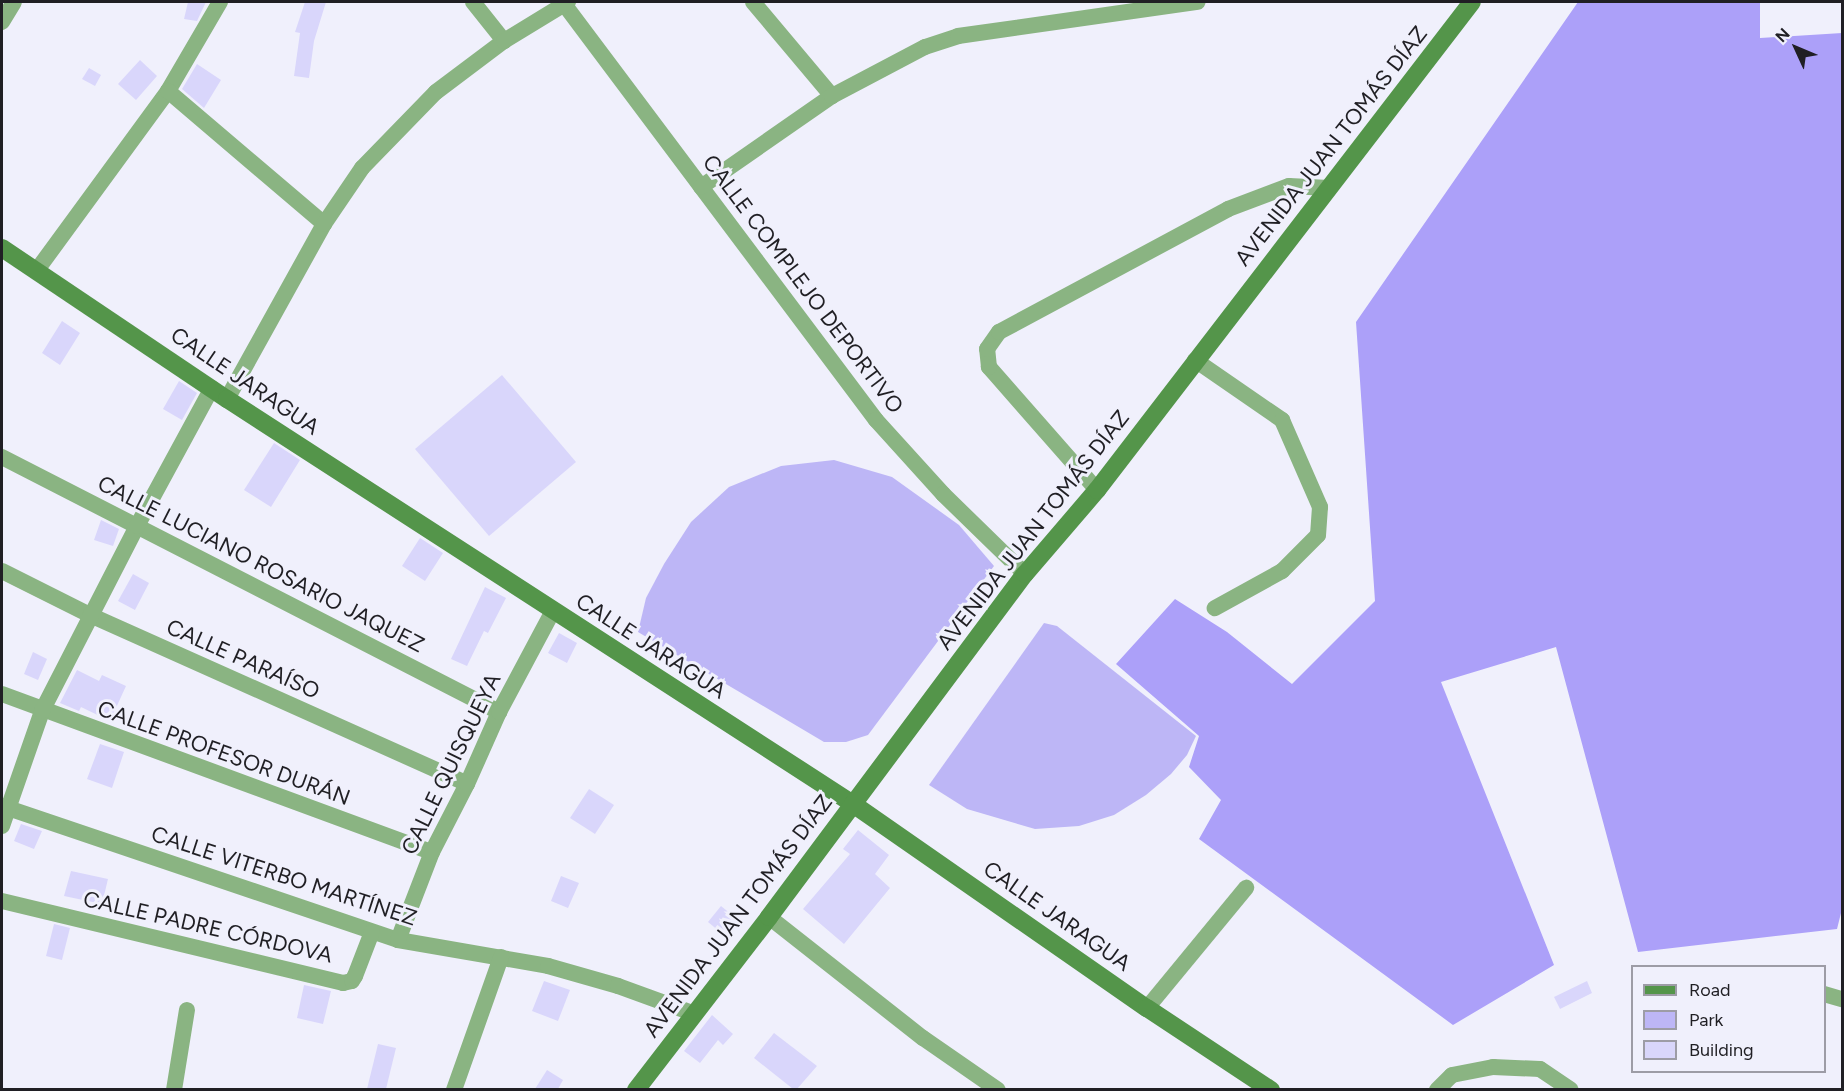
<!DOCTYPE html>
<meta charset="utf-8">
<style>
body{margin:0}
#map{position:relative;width:1844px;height:1091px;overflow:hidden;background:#f0f0fc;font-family:Figtree,sans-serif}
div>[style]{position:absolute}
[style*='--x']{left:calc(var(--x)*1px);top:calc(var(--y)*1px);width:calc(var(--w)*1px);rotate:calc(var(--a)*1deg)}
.green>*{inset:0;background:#bdb6f6}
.forest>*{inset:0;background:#aca0f9}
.building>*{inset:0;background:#d9d6fb}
.street>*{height:16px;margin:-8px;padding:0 8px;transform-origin:8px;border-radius:8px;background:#8ab482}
.secondary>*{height:18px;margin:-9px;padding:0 9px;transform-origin:9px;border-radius:9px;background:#54954a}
span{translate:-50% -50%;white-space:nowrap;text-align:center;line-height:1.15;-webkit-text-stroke:6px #f0f0fc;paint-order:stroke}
.street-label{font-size:22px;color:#201f24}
.frame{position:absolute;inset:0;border:3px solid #201f24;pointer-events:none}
.legend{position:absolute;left:1631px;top:965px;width:195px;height:108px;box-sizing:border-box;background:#f0f0fc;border:2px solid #9d9ca6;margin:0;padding:8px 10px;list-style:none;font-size:18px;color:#201f24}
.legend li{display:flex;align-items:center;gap:12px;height:30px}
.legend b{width:30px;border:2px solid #9d9ca6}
.north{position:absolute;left:1766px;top:18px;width:60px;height:60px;-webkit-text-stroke:4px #f0f0fc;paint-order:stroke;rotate:314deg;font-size:16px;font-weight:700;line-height:24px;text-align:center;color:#201f24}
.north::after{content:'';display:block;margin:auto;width:21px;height:27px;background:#201f24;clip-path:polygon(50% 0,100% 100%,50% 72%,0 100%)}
</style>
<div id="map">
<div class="green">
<i style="clip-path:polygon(834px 460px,892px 477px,959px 525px,994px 566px,868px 735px,846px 742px,824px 742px,638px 632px,646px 598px,664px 564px,691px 522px,729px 487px,781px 466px)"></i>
<i style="clip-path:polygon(1044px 623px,1057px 626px,1196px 736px,1187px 755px,1171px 774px,1146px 795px,1114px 815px,1079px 826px,1035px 829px,967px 809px,929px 785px)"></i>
</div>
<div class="forest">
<i style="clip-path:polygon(1578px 2px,1760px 2px,1760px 38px,1842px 33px,1842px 909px,1837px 929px,1638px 952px,1556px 647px,1441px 682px,1554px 965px,1453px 1025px,1199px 839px,1221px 800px,1189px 767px,1199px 736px,1116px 664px,1175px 599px,1227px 632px,1292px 684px,1375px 601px,1356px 322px)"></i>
</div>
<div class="building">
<i style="clip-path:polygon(188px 2px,206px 2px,197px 21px,184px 19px)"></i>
<i style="clip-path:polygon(305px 2px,326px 2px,314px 41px,309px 78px,294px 76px,300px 33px,295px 32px)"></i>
<i style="clip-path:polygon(140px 60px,157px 76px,136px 100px,118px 84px)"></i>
<i style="clip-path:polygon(197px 64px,221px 80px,204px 108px,182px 89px)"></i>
<i style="clip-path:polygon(89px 68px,101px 75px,95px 86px,82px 79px)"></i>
<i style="clip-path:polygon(62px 321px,80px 333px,60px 365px,42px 353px)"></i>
<i style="clip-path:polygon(502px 375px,576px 462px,489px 536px,415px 449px)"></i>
<i style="clip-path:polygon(179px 381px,197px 393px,182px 420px,163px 409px)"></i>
<i style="clip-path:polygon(274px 443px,300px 460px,271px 507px,244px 490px)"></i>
<i style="clip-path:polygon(101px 520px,119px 529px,113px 546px,94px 540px)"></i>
<i style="clip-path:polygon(420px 538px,443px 553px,425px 581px,402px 566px)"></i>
<i style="clip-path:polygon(133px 574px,149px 583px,135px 610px,118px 601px)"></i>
<i style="clip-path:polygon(485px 587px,506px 598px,488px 633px,484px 631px,467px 666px,451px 659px)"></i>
<i style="clip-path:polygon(559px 633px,577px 643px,567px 663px,548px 653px)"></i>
<i style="clip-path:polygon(33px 652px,47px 659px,38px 680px,24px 674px)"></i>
<i style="clip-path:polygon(77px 670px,99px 681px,102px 675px,126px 686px,110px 721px,81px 707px,79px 711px,60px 703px)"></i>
<i style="clip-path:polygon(100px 744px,124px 752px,112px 788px,87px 779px)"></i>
<i style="clip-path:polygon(589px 789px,614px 805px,595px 834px,570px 818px)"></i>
<i style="clip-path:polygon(21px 824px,42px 831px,34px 849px,14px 841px)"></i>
<i style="clip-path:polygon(858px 830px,889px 855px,875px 874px,890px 888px,844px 944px,803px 909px,850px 854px,843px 849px)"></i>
<i style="clip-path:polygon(71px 871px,108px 879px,102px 904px,64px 896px)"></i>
<i style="clip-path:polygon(561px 876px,579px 883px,568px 908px,551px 901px)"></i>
<i style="clip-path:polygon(721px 906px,738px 920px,725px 936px,708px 922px)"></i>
<i style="clip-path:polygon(54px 924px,70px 928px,62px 960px,46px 956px)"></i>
<i style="clip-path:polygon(544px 981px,570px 990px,558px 1021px,532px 1011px)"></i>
<i style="clip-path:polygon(1587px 981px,1592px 993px,1560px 1009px,1554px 997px)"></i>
<i style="clip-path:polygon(304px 985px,331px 991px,323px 1024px,297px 1018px)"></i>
<i style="clip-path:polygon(712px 1015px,733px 1034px,723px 1045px,718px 1040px,700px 1063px,684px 1051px)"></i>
<i style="clip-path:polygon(774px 1033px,817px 1066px,797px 1089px,793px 1089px,754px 1058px)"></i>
<i style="clip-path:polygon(378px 1044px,396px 1048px,386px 1089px,367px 1089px)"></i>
<i style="clip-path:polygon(547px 1070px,563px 1080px,558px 1089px,535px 1089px)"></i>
</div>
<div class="street">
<i style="--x:473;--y:2;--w:50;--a:51.5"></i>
<i style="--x:753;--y:2;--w:123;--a:50"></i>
<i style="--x:564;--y:4;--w:520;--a:53.13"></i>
<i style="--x:876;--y:420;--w:100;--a:47.8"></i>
<i style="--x:943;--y:494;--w:115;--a:44.3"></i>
<i style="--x:2;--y:22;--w:23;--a:-59"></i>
<i style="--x:168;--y:91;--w:103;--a:-59.7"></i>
<i style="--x:701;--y:187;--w:160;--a:-34.8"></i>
<i style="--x:832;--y:96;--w:105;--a:-27.8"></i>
<i style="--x:925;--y:47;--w:35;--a:-18"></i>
<i style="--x:958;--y:36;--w:242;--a:-8.1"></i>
<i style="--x:37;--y:270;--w:222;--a:-53.8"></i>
<i style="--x:168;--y:91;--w:205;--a:40.4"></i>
<i style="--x:1195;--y:360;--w:106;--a:34.6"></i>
<i style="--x:1282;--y:420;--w:95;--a:66.4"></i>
<i style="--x:1320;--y:507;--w:28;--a:94"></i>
<i style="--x:1318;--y:535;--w:51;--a:135"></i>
<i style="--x:1282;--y:571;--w:77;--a:151.1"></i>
<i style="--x:227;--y:399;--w:200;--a:-61"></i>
<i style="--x:324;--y:224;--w:68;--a:-55.8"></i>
<i style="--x:362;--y:168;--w:106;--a:-45.8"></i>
<i style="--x:436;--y:92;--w:85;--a:-36.9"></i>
<i style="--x:504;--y:41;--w:75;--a:-31.4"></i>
<i style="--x:2;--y:457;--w:559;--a:27.16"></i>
<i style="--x:1097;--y:490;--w:164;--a:-131.3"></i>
<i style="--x:989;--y:367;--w:18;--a:-96"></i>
<i style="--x:987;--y:349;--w:21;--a:-55"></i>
<i style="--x:999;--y:332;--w:260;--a:-28.2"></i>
<i style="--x:1228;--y:209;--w:65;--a:-20.7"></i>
<i style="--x:1289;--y:186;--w:40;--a:2.9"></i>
<i style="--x:2;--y:571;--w:98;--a:26.6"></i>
<i style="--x:90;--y:615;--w:413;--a:24.1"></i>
<i style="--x:2;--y:694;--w:458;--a:20.2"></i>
<i style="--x:2;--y:806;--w:418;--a:18.7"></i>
<i style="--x:398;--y:940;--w:152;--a:9.8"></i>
<i style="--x:548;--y:966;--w:73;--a:15.9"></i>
<i style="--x:618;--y:986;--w:82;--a:20"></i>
<i style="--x:2;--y:826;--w:122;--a:-70.8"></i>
<i style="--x:42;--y:711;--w:208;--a:-62.8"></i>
<i style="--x:137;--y:526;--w:157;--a:-61.5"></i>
<i style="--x:2;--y:901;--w:351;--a:13.5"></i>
<i style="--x:343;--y:983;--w:9;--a:-13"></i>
<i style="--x:352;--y:981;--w:6;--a:-59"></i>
<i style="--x:355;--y:976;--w:47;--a:-68.9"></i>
<i style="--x:769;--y:917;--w:196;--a:38.2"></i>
<i style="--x:923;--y:1038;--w:91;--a:34.7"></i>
<i style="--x:398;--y:940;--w:94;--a:-68.9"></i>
<i style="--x:432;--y:852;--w:76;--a:-62.8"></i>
<i style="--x:467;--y:784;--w:79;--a:-66"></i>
<i style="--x:499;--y:712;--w:115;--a:-61.9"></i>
<i style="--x:1824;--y:994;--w:19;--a:16"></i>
<i style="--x:1147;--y:1008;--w:156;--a:-50.5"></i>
<i style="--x:174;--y:1090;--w:81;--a:-80.8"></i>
<i style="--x:454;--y:1090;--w:141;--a:-70.5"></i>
<i style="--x:1437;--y:1090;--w:21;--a:-45"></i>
<i style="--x:1452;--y:1075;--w:42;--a:-11"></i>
<i style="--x:1493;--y:1067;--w:47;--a:2.4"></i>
<i style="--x:1540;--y:1069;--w:37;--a:34"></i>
</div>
<div class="secondary">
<i style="--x:2;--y:248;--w:271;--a:33.9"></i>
<i style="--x:227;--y:399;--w:746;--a:32.9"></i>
<i style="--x:853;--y:804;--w:358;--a:34.8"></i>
<i style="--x:1147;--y:1008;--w:149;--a:33.5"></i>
<i style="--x:636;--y:1090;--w:218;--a:-52.4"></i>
<i style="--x:769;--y:917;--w:428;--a:-53.3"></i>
<i style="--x:1025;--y:574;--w:111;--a:-49.4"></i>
<i style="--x:1097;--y:490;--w:615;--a:-52.46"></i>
</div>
<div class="street-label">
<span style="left:1331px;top:146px;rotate:-52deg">AVENIDA JUAN TOMÁS DÍAZ</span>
<span style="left:803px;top:284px;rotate:53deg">CALLE COMPLEJO DEPORTIVO</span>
<span style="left:245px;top:381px;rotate:34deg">CALLE JARAGUA</span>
<span style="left:1033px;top:530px;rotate:-52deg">AVENIDA JUAN TOMÁS DÍAZ</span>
<span style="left:261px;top:564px;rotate:27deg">CALLE LUCIANO ROSARIO JAQUEZ</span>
<span style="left:651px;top:646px;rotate:33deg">CALLE JARAGUA</span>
<span style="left:243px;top:659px;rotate:24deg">CALLE PARAÍSO</span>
<span style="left:224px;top:753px;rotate:20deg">CALLE PROFESOR DURÁN</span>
<span style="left:451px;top:764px;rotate:-64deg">CALLE QUISQUEYA</span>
<span style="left:284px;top:876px;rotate:18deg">CALLE VITERBO MARTÍNEZ</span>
<span style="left:738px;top:916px;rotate:-53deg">AVENIDA JUAN TOMÁS DÍAZ</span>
<span style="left:1057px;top:916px;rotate:35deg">CALLE JARAGUA</span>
<span style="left:208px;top:927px;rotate:13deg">CALLE PADRE CÓRDOVA</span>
</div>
<div class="frame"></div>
<ul class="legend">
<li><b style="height:8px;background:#54954a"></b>Road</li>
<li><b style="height:16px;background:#bdb6f6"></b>Park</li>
<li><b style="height:16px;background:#d9d6fb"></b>Building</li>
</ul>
<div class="north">N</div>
</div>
